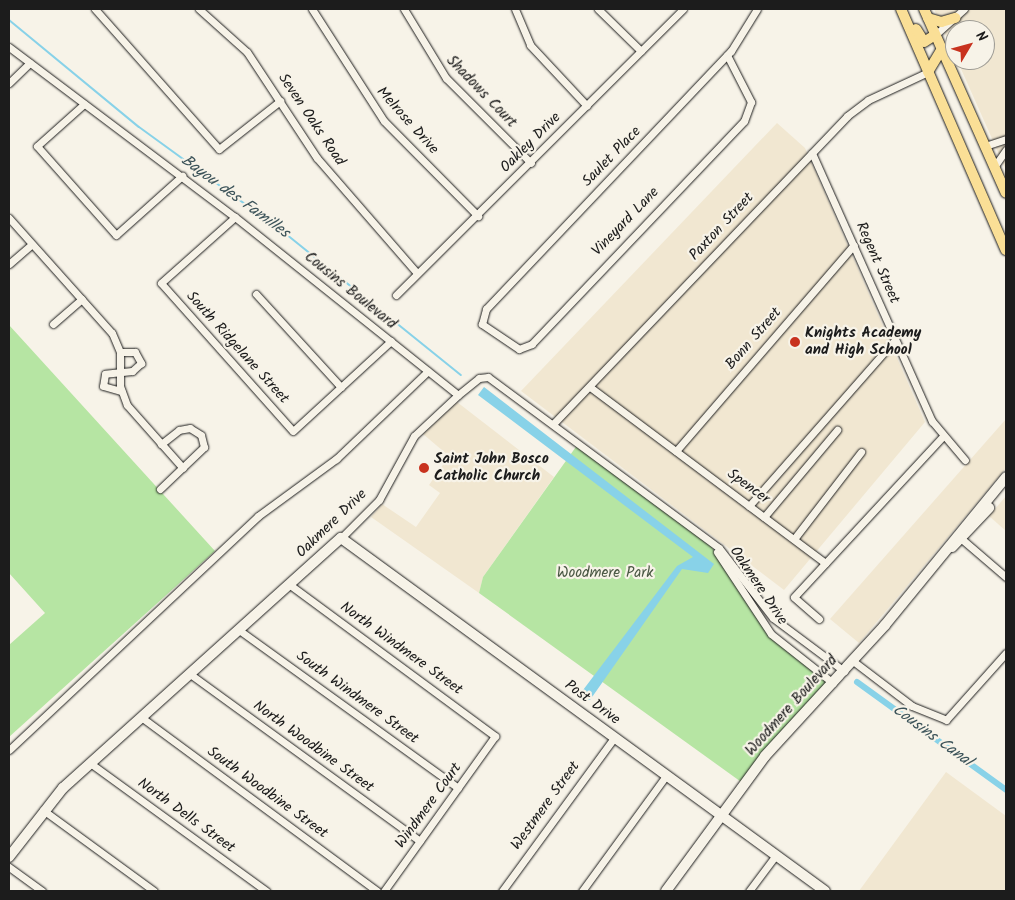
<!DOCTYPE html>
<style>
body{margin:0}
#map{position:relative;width:1015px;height:900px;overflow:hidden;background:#f7f3e8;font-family:Kalam,sans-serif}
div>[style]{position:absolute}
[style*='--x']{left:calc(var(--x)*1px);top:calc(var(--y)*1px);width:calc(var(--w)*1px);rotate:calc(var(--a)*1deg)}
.built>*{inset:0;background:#f1e7d1}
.green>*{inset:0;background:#b6e5a3}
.water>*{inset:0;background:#88d2e8}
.stream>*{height:2px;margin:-1px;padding:0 1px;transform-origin:1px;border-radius:1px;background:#88d2e8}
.canal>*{height:6px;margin:-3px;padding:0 3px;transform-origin:3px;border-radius:3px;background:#88d2e8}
.roads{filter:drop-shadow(0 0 1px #1c1c1c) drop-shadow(0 0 1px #1c1c1c)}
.street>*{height:7px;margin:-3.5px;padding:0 3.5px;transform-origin:3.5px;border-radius:3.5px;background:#f7f3e8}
.secondary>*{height:10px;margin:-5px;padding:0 5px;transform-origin:5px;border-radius:5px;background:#f7f3e8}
.primary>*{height:10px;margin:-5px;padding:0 5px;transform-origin:5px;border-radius:5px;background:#fadf96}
.dots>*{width:14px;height:14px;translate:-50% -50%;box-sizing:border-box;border:2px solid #f7f3e8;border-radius:50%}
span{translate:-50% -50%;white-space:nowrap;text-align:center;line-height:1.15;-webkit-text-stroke:4.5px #f7f3e8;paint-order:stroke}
.street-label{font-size:15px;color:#1c1c1c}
.poi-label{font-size:15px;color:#1c1c1c;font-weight:700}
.left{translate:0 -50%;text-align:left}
.park-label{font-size:15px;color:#4a5844}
.water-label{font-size:16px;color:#3c5359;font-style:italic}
.frame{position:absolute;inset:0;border:10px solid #1c1c1c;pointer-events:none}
.north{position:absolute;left:945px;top:20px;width:50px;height:50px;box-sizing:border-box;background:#f7f3e8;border:1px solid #9f9d96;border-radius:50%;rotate:53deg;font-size:14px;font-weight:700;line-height:20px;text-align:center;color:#1c1c1c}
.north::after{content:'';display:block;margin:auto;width:18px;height:22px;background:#c8321e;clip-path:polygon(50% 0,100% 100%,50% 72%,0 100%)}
</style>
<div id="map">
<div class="built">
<i style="clip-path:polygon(934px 9px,1006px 9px,1006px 170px,957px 60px,985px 60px,985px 30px,955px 30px,955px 56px)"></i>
<i style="clip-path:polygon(777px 123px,805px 148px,925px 422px,784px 590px,521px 391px)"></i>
<i style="clip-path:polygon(457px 402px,554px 477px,483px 577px,479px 593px,371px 517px,382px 504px,416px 527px,440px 493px,429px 485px,449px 456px,423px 434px)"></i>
<i style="clip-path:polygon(1006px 419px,1006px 468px,859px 643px,830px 619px)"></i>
<i style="clip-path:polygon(1006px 496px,1006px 531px,989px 516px)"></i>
<i style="clip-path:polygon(946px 772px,1006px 816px,1006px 891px,859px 891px)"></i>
</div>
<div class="green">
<i style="clip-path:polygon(9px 325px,215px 551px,9px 737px,9px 645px,45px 613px,9px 573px)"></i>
<i style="clip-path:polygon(578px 444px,707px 540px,763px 625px,833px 683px,744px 784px,479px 593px,483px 577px)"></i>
</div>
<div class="water">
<i style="clip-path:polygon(484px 387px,714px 564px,708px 573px,682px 569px,590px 700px,577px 698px,677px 566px,693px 557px,478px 395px)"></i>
</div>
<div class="stream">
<i style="--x:9;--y:20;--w:168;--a:39.5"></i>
<i style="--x:139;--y:127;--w:175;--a:36"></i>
<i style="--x:281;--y:230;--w:231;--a:38.9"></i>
</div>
<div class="canal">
<i style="--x:857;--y:682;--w:184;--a:35.9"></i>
</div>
<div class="roads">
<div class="street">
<i style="--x:95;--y:9;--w:187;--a:48.5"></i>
<i style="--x:219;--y:149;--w:78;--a:-38.2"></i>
<i style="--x:199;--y:9;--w:64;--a:41.9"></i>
<i style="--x:247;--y:52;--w:127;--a:56.6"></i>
<i style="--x:317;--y:158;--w:152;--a:49"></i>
<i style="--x:312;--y:9;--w:133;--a:57.3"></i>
<i style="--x:384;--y:121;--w:134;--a:45.3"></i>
<i style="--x:404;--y:9;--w:81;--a:58.7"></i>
<i style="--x:446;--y:78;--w:120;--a:45"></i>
<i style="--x:515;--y:9;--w:39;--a:67"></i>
<i style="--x:530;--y:45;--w:83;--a:46.9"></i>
<i style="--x:598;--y:9;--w:60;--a:44.3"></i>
<i style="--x:935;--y:35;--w:39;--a:-42"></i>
<i style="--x:9;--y:47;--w:283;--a:37"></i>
<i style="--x:235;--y:217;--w:285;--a:38.6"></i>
<i style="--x:727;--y:55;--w:53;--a:62.9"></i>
<i style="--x:751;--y:102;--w:20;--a:110"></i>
<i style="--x:744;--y:121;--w:308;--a:133.6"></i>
<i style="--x:532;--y:344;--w:14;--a:159"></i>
<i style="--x:519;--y:349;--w:45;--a:-146"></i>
<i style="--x:482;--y:324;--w:16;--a:-75"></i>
<i style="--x:486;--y:309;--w:356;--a:-46.5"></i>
<i style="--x:731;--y:51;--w:49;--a:-58.2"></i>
<i style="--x:9;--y:83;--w:29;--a:-44"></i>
<i style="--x:84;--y:104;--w:63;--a:138.2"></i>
<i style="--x:37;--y:146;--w:119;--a:48.4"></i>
<i style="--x:116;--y:235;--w:89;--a:-41.8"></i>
<i style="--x:985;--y:146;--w:22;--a:-18"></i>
<i style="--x:812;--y:153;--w:294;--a:65.9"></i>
<i style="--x:932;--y:421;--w:51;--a:49.8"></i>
<i style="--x:994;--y:167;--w:21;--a:-55"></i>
<i style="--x:235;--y:217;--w:99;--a:138.3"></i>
<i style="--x:161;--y:283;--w:198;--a:48.3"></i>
<i style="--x:293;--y:431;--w:133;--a:-42.6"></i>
<i style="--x:9;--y:218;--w:154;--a:48.2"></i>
<i style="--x:112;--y:333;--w:21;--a:67"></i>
<i style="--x:120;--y:352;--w:34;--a:90"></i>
<i style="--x:120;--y:386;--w:20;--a:70"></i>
<i style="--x:127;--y:405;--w:84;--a:48.4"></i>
<i style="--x:9;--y:264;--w:30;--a:-41"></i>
<i style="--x:256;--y:294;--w:126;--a:47.6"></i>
<i style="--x:396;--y:295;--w:405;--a:-44.9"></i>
<i style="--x:53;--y:324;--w:38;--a:-41"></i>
<i style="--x:120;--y:352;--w:15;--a:0"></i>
<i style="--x:135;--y:352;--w:13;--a:61"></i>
<i style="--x:141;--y:363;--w:12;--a:138"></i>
<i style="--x:132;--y:371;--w:27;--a:174"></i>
<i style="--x:105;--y:374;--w:12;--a:99"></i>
<i style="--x:103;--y:386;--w:19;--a:16"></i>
<i style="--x:590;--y:387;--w:294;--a:36.8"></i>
<i style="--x:553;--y:424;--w:426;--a:-46.3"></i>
<i style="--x:847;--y:116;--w:26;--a:-37"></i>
<i style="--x:868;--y:100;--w:66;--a:-25"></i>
<i style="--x:676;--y:451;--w:272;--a:-49.2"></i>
<i style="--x:160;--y:489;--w:61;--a:-43.7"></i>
<i style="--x:204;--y:447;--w:12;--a:-104"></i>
<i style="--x:201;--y:435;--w:13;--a:-148"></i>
<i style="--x:190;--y:428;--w:11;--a:170"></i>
<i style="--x:179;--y:430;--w:23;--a:142"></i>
<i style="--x:749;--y:506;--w:221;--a:-48.7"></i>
<i style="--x:764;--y:517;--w:114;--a:-50"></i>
<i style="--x:957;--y:535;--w:65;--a:40.6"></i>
<i style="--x:341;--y:538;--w:54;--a:-45"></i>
<i style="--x:379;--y:500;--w:73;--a:-61.3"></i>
<i style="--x:414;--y:436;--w:60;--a:-43"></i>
<i style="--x:458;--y:395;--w:27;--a:-39"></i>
<i style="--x:479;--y:378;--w:9;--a:-6"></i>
<i style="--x:488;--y:377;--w:287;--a:36.5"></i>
<i style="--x:719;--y:548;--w:88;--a:52.4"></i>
<i style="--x:773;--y:618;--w:89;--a:36.7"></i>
<i style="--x:794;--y:539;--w:110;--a:-52.4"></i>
<i style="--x:717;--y:552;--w:98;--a:56.6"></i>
<i style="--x:771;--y:634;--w:79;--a:38.3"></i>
<i style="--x:290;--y:585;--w:255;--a:36.4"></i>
<i style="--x:495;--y:736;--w:191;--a:125.6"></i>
<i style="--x:819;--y:619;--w:33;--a:-139"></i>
<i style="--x:794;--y:597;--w:218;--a:-47.2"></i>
<i style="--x:239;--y:630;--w:270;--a:35.8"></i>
<i style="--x:853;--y:661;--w:74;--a:37.3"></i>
<i style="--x:912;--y:706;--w:37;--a:22"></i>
<i style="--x:946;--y:720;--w:90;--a:-48.2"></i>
<i style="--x:190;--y:674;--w:284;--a:36"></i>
<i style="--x:141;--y:717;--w:293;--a:36.4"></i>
<i style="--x:9;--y:750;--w:342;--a:-43.2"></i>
<i style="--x:258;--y:516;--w:97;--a:-36.2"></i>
<i style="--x:336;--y:459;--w:127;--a:-43.7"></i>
<i style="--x:90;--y:763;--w:218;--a:36"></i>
<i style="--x:43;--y:810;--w:137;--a:36.1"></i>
<i style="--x:9;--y:867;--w:41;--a:36"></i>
<i style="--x:502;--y:891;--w:190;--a:-53.8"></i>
<i style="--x:582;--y:891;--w:142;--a:-53.9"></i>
<i style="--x:749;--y:891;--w:45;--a:-53.1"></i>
</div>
<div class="secondary">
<i style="--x:952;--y:547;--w:54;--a:-46.5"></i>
<i style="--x:9;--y:857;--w:88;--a:-52"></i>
<i style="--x:63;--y:788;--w:374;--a:-42"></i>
<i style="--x:341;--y:538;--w:599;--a:36.1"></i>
<i style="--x:666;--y:891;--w:167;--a:-53.7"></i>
<i style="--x:765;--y:756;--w:178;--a:-47.5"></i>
<i style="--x:885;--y:625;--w:191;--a:-50.7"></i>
</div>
<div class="primary">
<i style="--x:901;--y:9;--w:263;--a:66.5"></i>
<i style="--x:924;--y:9;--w:201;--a:66"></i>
<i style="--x:928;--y:18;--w:14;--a:17"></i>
<i style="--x:941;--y:22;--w:15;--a:-16"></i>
<i style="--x:916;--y:29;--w:15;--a:58"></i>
<i style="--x:924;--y:42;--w:13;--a:-32"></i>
<i style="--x:928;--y:72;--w:27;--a:-59"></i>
</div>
</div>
<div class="dots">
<i style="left:795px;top:342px;background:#c8321e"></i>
<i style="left:424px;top:468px;background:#c8321e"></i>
</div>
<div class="street-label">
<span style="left:481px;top:92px;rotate:46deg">Shadows Court</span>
<span style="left:311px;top:120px;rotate:56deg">Seven Oaks Road</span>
<span style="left:407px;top:121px;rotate:48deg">Melrose Drive</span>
<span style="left:531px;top:143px;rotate:-45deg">Oakley Drive</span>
<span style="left:612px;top:157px;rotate:-46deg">Saulet Place</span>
<span style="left:626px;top:222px;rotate:-46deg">Vineyard Lane</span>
<span style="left:722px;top:227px;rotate:-47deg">Paxton Street</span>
<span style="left:877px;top:263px;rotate:66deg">Regent Street</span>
<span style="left:350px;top:291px;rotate:39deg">Cousins Boulevard</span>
<span style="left:754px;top:339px;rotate:-49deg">Bonn Street</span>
<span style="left:237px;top:348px;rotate:48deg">South Ridgelane Street</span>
<span style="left:748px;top:487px;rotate:36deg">Spencer</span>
<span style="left:332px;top:524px;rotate:-44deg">Oakmere Drive</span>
<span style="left:758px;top:586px;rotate:56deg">Oakmere Drive</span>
<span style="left:401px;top:649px;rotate:36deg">North Windmere Street</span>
<span style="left:357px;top:698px;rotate:36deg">South Windmere Street</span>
<span style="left:592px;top:703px;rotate:36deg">Post Drive</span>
<span style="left:792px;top:706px;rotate:-48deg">Woodmere Boulevard</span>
<span style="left:313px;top:747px;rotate:36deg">North Woodbine Street</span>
<span style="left:267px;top:793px;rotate:36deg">South Woodbine Street</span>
<span style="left:429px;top:806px;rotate:-54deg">Windmere Court</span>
<span style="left:546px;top:806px;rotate:-54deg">Westmere Street</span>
<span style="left:186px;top:816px;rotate:36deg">North Dells Street</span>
</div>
<div class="poi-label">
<span class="left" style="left:805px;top:342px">Knights Academy<br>and High School</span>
<span class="left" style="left:434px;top:468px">Saint John Bosco<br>Catholic Church</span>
</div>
<div class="park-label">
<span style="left:605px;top:574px">Woodmere Park</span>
</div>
<div class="water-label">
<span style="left:235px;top:197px;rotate:36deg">Bayou des Familles</span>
<span style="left:932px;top:736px;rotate:36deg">Cousins Canal</span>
</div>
<div class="frame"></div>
<div class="north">N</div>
</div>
